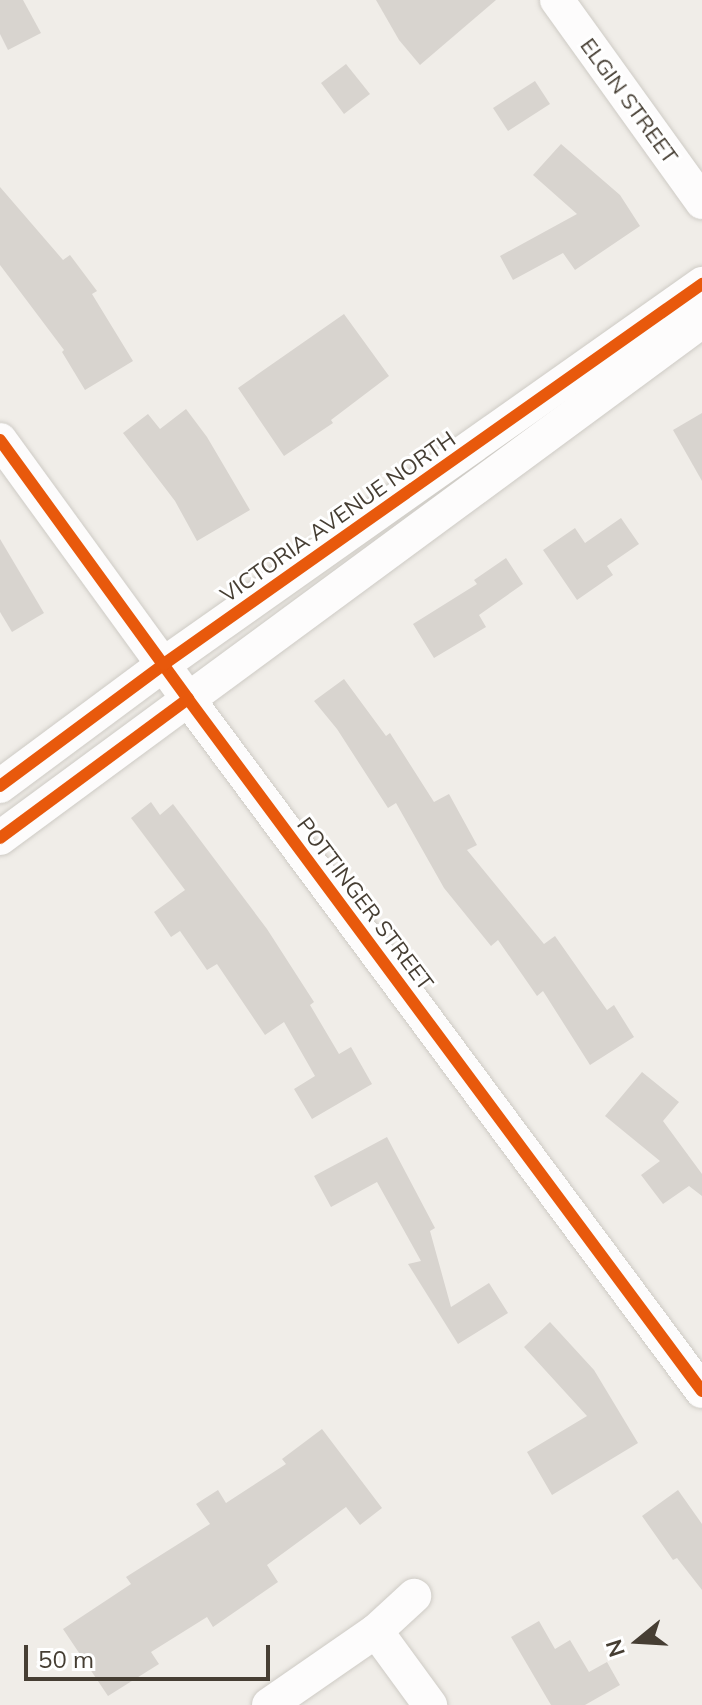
<!DOCTYPE html>
<style>
body{margin:0}
#map{position:relative;width:702px;height:1705px;overflow:hidden;background:#f0ede8;font-family:Mulish,sans-serif}
div>[style]{position:absolute}
[style*='--x']{left:calc(var(--x)*1px);top:calc(var(--y)*1px);width:calc(var(--w)*1px);rotate:calc(var(--a)*1deg)}
.building>*{inset:0;background:#d8d4cf}
.roads{filter:drop-shadow(0 0 2px #cecbc5) drop-shadow(0 0 2px #cecbc5)}
.minor>*{height:34px;margin:-17px;padding:0 17px;transform-origin:17px;border-radius:17px;background:#fdfcfc}
.cycleway>*{height:12px;margin:-6px;padding:0 6px;transform-origin:6px;border-radius:6px;background:#e8590c}
span{translate:-50% -50%;white-space:nowrap;text-align:center;line-height:1.15;-webkit-text-stroke:6px #fff;paint-order:stroke}
.street-label{font-size:22px;color:#463e33}
.north{position:absolute;left:598px;top:1601px;width:80px;height:80px;-webkit-text-stroke:6px #fff;paint-order:stroke;rotate:252deg;font-size:22px;font-weight:700;line-height:32px;text-align:center;color:#463e33}
.north::after{content:'';display:block;margin:auto;width:28px;height:36px;background:#463e33;clip-path:polygon(50% 0,100% 100%,50% 72%,0 100%)}
.scale{position:absolute;left:24px;top:1645px;width:246px;height:36px;box-sizing:border-box;border:4px solid #463e33;border-top:0;padding-left:10px;font-size:24px;line-height:28px;white-space:nowrap;color:#463e33;-webkit-text-stroke:6px #fff;paint-order:stroke}
</style>
<div id="map">
<div class="building">
<i style="clip-path:polygon(0 0,23px 0,41px 33px,8px 50px,0 34px)"></i>
<i style="clip-path:polygon(376px 0,496px 0,420px 65px,399px 40px)"></i>
<i style="clip-path:polygon(346px 64px,370px 94px,344px 114px,321px 83px)"></i>
<i style="clip-path:polygon(535px 81px,550px 104px,508px 131px,493px 108px)"></i>
<i style="clip-path:polygon(561px 144px,620px 195px,640px 226px,575px 270px,563px 253px,513px 280px,500px 256px,577px 214px,533px 175px)"></i>
<i style="clip-path:polygon(0 187px,63px 260px,70px 255px,97px 291px,92px 294px,133px 361px,85px 390px,62px 352px,64px 350px,0 265px)"></i>
<i style="clip-path:polygon(344px 314px,389px 376px,331px 420px,333px 423px,284px 456px,238px 388px)"></i>
<i style="clip-path:polygon(186px 409px,207px 437px,250px 510px,197px 541px,175px 501px,123px 433px,148px 414px,160px 429px)"></i>
<i style="clip-path:polygon(702px 413px,702px 481px,673px 430px)"></i>
<i style="clip-path:polygon(621px 518px,639px 544px,607px 566px,613px 575px,577px 600px,543px 550px,575px 528px,585px 543px)"></i>
<i style="clip-path:polygon(0 539px,44px 613px,12px 632px,0 612px)"></i>
<i style="clip-path:polygon(506px 558px,523px 584px,479px 615px,486px 627px,434px 658px,413px 624px,477px 584px,474px 580px)"></i>
<i style="clip-path:polygon(344px 679px,386px 736px,390px 733px,434px 802px,449px 794px,477px 845px,467px 850px,544px 944px,555px 936px,607px 1010px,614px 1005px,634px 1037px,590px 1065px,543px 991px,537px 996px,498px 940px,491px 946px,444px 888px,396px 803px,388px 808px,337px 729px,314px 701px)"></i>
<i style="clip-path:polygon(151px 802px,160px 815px,173px 804px,267px 929px,314px 1002px,310px 1005px,339px 1054px,351px 1047px,372px 1084px,312px 1119px,294px 1089px,315px 1076px,284px 1022px,265px 1035px,217px 964px,207px 970px,180px 931px,171px 937px,154px 912px,185px 890px,131px 818px)"></i>
<i style="clip-path:polygon(642px 1072px,679px 1102px,663px 1121px,702px 1174px,702px 1196px,689px 1186px,663px 1204px,641px 1175px,660px 1161px,605px 1116px)"></i>
<i style="clip-path:polygon(387px 1137px,435px 1228px,430px 1231px,451px 1307px,489px 1283px,508px 1313px,458px 1344px,408px 1264px,421px 1261px,377px 1182px,331px 1207px,314px 1176px)"></i>
<i style="clip-path:polygon(550px 1322px,594px 1370px,638px 1443px,552px 1495px,527px 1452px,587px 1416px,524px 1347px)"></i>
<i style="clip-path:polygon(322px 1429px,382px 1508px,360px 1525px,346px 1507px,267px 1565px,278px 1582px,213px 1627px,207px 1617px,151px 1652px,159px 1664px,108px 1696px,63px 1629px,131px 1584px,126px 1577px,210px 1524px,196px 1504px,218px 1490px,226px 1503px,286px 1464px,282px 1459px)"></i>
<i style="clip-path:polygon(678px 1490px,702px 1524px,702px 1590px,677px 1558px,673px 1560px,642px 1516px)"></i>
<i style="clip-path:polygon(539px 1621px,555px 1649px,570px 1640px,589px 1672px,607px 1662px,620px 1685px,585px 1705px,551px 1705px,511px 1637px)"></i>
</div>
<div class="roads">
<div class="minor">
<i style="--x:557;--y:0;--w:249;--a:54.3"></i>
<i style="--x:0;--y:440;--w:320;--a:54"></i>
<i style="--x:188;--y:699;--w:862;--a:53.4"></i>
<i style="--x:0;--y:786;--w:204;--a:-36.6"></i>
<i style="--x:164;--y:664;--w:659;--a:-35.23"></i>
<i style="--x:0;--y:838;--w:872;--a:-36.37"></i>
<i style="--x:376;--y:1631;--w:92;--a:53.9"></i>
<i style="--x:269;--y:1705;--w:130;--a:-34.7"></i>
<i style="--x:376;--y:1631;--w:52;--a:-42.6"></i>
</div>
</div>
<div class="cycleway">
<i style="--x:0;--y:440;--w:320;--a:54"></i>
<i style="--x:188;--y:699;--w:862;--a:53.4"></i>
<i style="--x:0;--y:786;--w:204;--a:-36.6"></i>
<i style="--x:164;--y:664;--w:659;--a:-35.23"></i>
<i style="--x:0;--y:838;--w:234;--a:-36.5"></i>
</div>
<div class="street-label">
<span style="left:629px;top:101px;rotate:54deg">ELGIN STREET</span>
<span style="left:338px;top:517px;rotate:-35deg">VICTORIA AVENUE NORTH</span>
<span style="left:365px;top:904px;rotate:53deg">POTTINGER STREET</span>
</div>
<div class="north">N</div>
<div class="scale">50 m</div>
</div>
